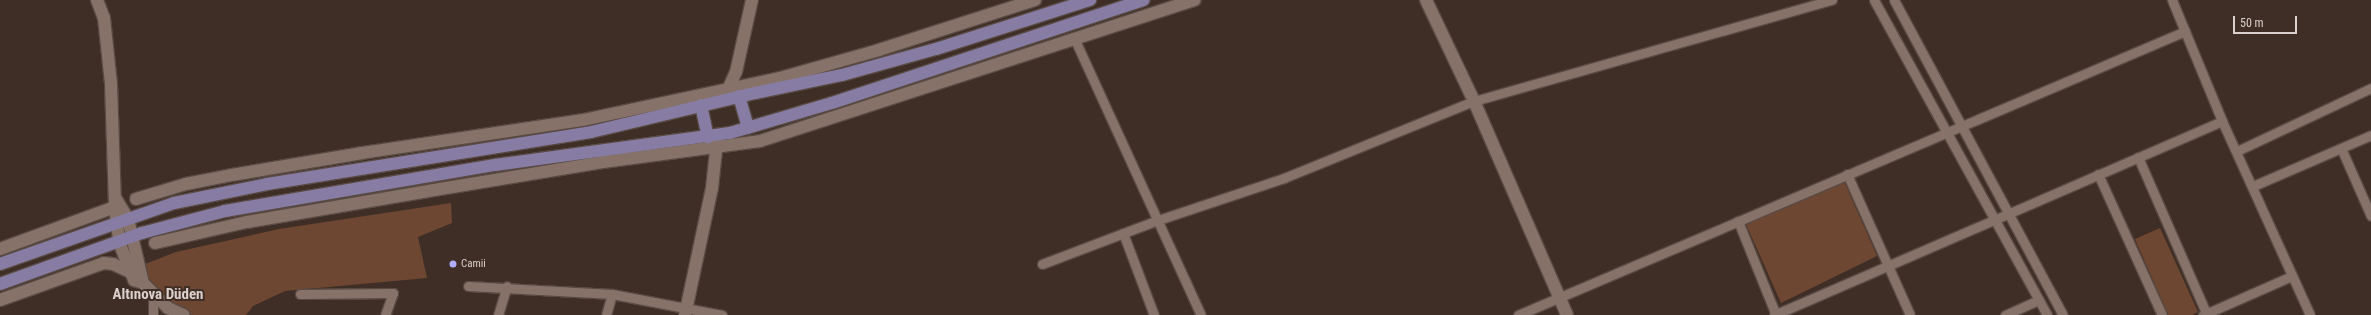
<!DOCTYPE html>
<meta charset="utf-8">
<style>
body{margin:0}
#map{position:relative;width:2371px;height:315px;overflow:hidden;background:#3f2e26;font-family:"Roboto Condensed",sans-serif}
div>[style]{position:absolute}
[style*='--x']{left:calc(var(--x)*1px);top:calc(var(--y)*1px);width:calc(var(--w)*1px);rotate:calc(var(--a)*1deg)}
.green>*{inset:0;background:#6e4733}
.roads{filter:drop-shadow(1px 0 #594a44) drop-shadow(-1px 0 #594a44) drop-shadow(0 1px #594a44) drop-shadow(0 -1px #594a44)}
.street>*{height:9px;margin:-4.5px;padding:0 4.5px;transform-origin:4.5px;border-radius:4.5px;background:#867269}
.secondary>*{height:12px;margin:-6px;padding:0 6px;transform-origin:6px;border-radius:6px;background:#867269}
.primary>*{height:12px;margin:-6px;padding:0 6px;transform-origin:6px;border-radius:6px;background:#877da4}
.dots>*{width:11px;height:11px;translate:-50% -50%;box-sizing:border-box;border:2px solid #3f2e26;border-radius:50%}
span{translate:-50% -50%;white-space:nowrap;text-align:center;line-height:1.15;-webkit-text-stroke:4px #3f2e26;paint-order:stroke}
.poi-label{font-size:11px;color:#dbd0cb}
.left{translate:0 -50%;text-align:left}
.district-label{font-size:15px;color:#dbd0cb;font-weight:700}
.scale{position:absolute;left:2233px;top:16px;width:64px;height:18px;box-sizing:border-box;border:2px solid #dbd0cb;border-top:0;padding-left:5px;font-size:12px;line-height:14px;white-space:nowrap;color:#dbd0cb;-webkit-text-stroke:3px #3f2e26;paint-order:stroke}
</style>
<div id="map">
<div class="green">
<div style="clip-path:polygon(1844px 181px,1877px 256px,1781px 303px,1745px 222px)"></div>
<div style="clip-path:polygon(451px 203px,452px 223px,418px 237px,427px 278px,285px 291px,253px 306px,246px 315px,193px 315px,171px 308px,146px 274px,145px 264px,176px 252px,279px 229px)"></div>
<div style="clip-path:polygon(2160px 228px,2198px 312px,2192px 315px,2168px 315px,2135px 239px)"></div>
</div>
<div class="roads">
<div class="street">
<div style="--x:1874;--y:0;--w:359;--a:61.2"></div>
<div style="--x:1894;--y:0;--w:357;--a:61.8"></div>
<div style="--x:2172;--y:0;--w:131;--a:67.5"></div>
<div style="--x:2222;--y:121;--w:213;--a:65.6"></div>
<div style="--x:1075;--y:40;--w:302;--a:65.4"></div>
<div style="--x:2341;--y:148;--w:74;--a:66.2"></div>
<div style="--x:2237;--y:151;--w:148;--a:-25.2"></div>
<div style="--x:2138;--y:157;--w:170;--a:66.4"></div>
<div style="--x:1847;--y:174;--w:154;--a:65.9"></div>
<div style="--x:2098;--y:174;--w:155;--a:65.6"></div>
<div style="--x:2253;--y:186;--w:129;--a:-23.4"></div>
<div style="--x:1738;--y:221;--w:101;--a:68"></div>
<div style="--x:1123;--y:233;--w:88;--a:69.3"></div>
<div style="--x:1042;--y:264;--w:124;--a:-20.8"></div>
<div style="--x:1158;--y:220;--w:133;--a:-18.4"></div>
<div style="--x:1284;--y:178;--w:205;--a:-22.1"></div>
<div style="--x:1474;--y:101;--w:372;--a:-15.8"></div>
<div style="--x:468;--y:286;--w:144;--a:3.2"></div>
<div style="--x:612;--y:294;--w:112;--a:10.8"></div>
<div style="--x:153;--y:294;--w:21;--a:90"></div>
<div style="--x:300;--y:294;--w:93;--a:-0.6"></div>
<div style="--x:393;--y:293;--w:23;--a:110"></div>
<div style="--x:498;--y:315;--w:30;--a:-73"></div>
<div style="--x:606;--y:315;--w:22;--a:-74"></div>
<div style="--x:1518;--y:315;--w:725;--a:-23.06"></div>
<div style="--x:1774;--y:315;--w:488;--a:-23.4"></div>
<div style="--x:2005;--y:315;--w:37;--a:-24"></div>
<div style="--x:2203;--y:315;--w:97;--a:-23.7"></div>
</div>
<div class="secondary">
<div style="--x:97;--y:0;--w:19;--a:69"></div>
<div style="--x:104;--y:18;--w:66;--a:83.9"></div>
<div style="--x:111;--y:84;--w:123;--a:88.1"></div>
<div style="--x:115;--y:207;--w:35;--a:83"></div>
<div style="--x:119;--y:242;--w:41;--a:68.5"></div>
<div style="--x:134;--y:280;--w:9;--a:18"></div>
<div style="--x:143;--y:283;--w:35;--a:45"></div>
<div style="--x:168;--y:308;--w:17;--a:24"></div>
<div style="--x:1426;--y:0;--w:112;--a:64.6"></div>
<div style="--x:1474;--y:101;--w:233;--a:66.5"></div>
<div style="--x:726;--y:94;--w:24;--a:-66"></div>
<div style="--x:736;--y:72;--w:74;--a:-77.5"></div>
<div style="--x:116;--y:199;--w:23;--a:59"></div>
<div style="--x:128;--y:219;--w:66;--a:76.8"></div>
<div style="--x:136;--y:199;--w:52;--a:-16.7"></div>
<div style="--x:186;--y:184;--w:47;--a:-11.1"></div>
<div style="--x:232;--y:175;--w:132;--a:-9.6"></div>
<div style="--x:362;--y:153;--w:223;--a:-8.5"></div>
<div style="--x:583;--y:120;--w:201;--a:-12"></div>
<div style="--x:780;--y:78;--w:103;--a:-15.8"></div>
<div style="--x:879;--y:50;--w:164;--a:-17.8"></div>
<div style="--x:155;--y:243;--w:94;--a:-12.9"></div>
<div style="--x:247;--y:222;--w:190;--a:-9.7"></div>
<div style="--x:434;--y:190;--w:171;--a:-9.4"></div>
<div style="--x:603;--y:162;--w:158;--a:-7.6"></div>
<div style="--x:760;--y:141;--w:457;--a:-18"></div>
<div style="--x:0;--y:249;--w:122;--a:-20.1"></div>
<div style="--x:0;--y:300;--w:110;--a:-19.6"></div>
<div style="--x:104;--y:263;--w:9;--a:6"></div>
<div style="--x:113;--y:264;--w:19;--a:25"></div>
<div style="--x:685;--y:315;--w:130;--a:-78"></div>
<div style="--x:712;--y:188;--w:47;--a:-83.9"></div>
</div>
<div class="primary">
<div style="--x:739;--y:96;--w:33;--a:74"></div>
<div style="--x:701;--y:105;--w:33;--a:78"></div>
<div style="--x:0;--y:264;--w:184;--a:-19.3"></div>
<div style="--x:174;--y:203;--w:95;--a:-11.5"></div>
<div style="--x:267;--y:184;--w:328;--a:-9.1"></div>
<div style="--x:591;--y:132;--w:169;--a:-13.4"></div>
<div style="--x:755;--y:93;--w:89;--a:-11.7"></div>
<div style="--x:842;--y:75;--w:98;--a:-15.5"></div>
<div style="--x:936;--y:49;--w:162;--a:-17.7"></div>
<div style="--x:0;--y:284;--w:151;--a:-19.8"></div>
<div style="--x:142;--y:233;--w:86;--a:-14.8"></div>
<div style="--x:225;--y:211;--w:274;--a:-9.7"></div>
<div style="--x:495;--y:165;--w:237;--a:-7.8"></div>
<div style="--x:730;--y:133;--w:106;--a:-16.4"></div>
<div style="--x:832;--y:103;--w:328;--a:-18.3"></div>
</div>
</div>
<div class="dots">
<div style="left:453px;top:264px;background:#b0aefa"></div>
</div>
<div class="poi-label">
<span class="left" style="left:461px;top:264px">Camii</span>
</div>
<div class="district-label">
<span style="left:158px;top:295px">Altınova Düden</span>
</div>
<div class="scale">50 m</div>
</div>
